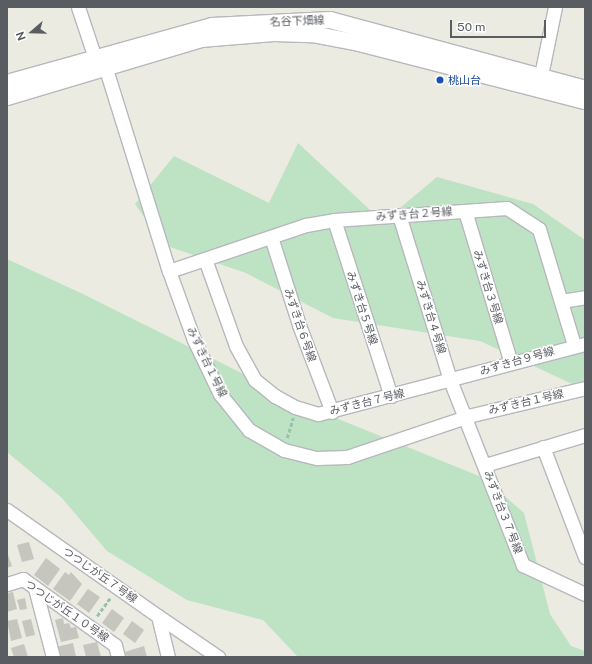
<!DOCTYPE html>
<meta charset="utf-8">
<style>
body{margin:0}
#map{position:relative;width:592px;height:664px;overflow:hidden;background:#ebebe1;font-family:"Public Sans","Noto Sans JP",sans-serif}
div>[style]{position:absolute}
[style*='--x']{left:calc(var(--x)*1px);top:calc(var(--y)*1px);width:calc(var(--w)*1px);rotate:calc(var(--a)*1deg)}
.green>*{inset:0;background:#bee2c4}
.building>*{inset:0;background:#c6c5be}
.path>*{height:2.5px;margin-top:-1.25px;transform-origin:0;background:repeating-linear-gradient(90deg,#98c2aa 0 4px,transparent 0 6px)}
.roads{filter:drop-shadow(1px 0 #b6b8bd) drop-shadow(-1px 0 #b6b8bd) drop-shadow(0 1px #b6b8bd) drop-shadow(0 -1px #b6b8bd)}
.minor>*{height:13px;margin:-6.5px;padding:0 6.5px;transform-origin:6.5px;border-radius:6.5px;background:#fff}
.tertiary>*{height:16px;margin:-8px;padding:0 8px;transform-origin:8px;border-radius:8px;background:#fff}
.dots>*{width:11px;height:11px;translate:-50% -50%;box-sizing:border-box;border:2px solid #fff;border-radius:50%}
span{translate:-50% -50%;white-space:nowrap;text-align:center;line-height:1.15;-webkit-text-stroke:3px #fff;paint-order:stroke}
.street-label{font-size:11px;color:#595c61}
.transit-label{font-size:11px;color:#164399}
.left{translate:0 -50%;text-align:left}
.frame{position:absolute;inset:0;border:8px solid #595c61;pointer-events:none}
.north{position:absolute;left:12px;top:12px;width:40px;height:40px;-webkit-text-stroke:3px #fff;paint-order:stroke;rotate:250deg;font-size:11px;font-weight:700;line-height:16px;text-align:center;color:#595c61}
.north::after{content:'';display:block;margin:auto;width:14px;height:18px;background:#595c61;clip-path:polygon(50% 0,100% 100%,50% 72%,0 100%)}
.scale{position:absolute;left:450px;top:20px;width:96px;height:18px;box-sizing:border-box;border:2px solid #595c61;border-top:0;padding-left:5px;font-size:12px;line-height:14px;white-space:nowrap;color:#595c61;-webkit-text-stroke:3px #fff;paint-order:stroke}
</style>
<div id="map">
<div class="green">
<div style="clip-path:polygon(298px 143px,383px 222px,437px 177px,533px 204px,585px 240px,585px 390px,480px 341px,333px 318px,246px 273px,164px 245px,135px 204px,174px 156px,269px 203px)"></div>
<div style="clip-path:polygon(7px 259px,83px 294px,316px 410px,484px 478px,524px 513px,550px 614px,571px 646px,585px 651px,585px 657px,298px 657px,263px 620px,187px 600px,107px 551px,61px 497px,7px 452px)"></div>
</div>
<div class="building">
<div style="clip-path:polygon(29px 542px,34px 559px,22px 562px,17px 545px)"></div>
<div style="clip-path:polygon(7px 552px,12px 566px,7px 568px)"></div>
<div style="clip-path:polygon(46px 558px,60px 569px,48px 586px,34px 575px)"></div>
<div style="clip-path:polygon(65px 572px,69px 575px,71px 572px,82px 584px,70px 601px,53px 589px)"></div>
<div style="clip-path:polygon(88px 589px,100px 597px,89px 613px,77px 604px)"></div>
<div style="clip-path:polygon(13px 592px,17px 609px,7px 612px,7px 593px)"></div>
<div style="clip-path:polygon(25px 598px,27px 609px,20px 610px,17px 600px)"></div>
<div style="clip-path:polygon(112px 609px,124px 618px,114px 632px,102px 623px)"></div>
<div style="clip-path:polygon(63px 618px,64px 624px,69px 623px,71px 628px,76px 627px,79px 638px,61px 642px,55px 620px)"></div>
<div style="clip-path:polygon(17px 619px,22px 638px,11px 641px,7px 621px)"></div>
<div style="clip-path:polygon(31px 619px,35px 635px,26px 637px,22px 621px)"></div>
<div style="clip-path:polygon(132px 621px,144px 630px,135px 643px,123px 634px)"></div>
<div style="clip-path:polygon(97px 642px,101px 657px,86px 657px,83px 645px)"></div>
<div style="clip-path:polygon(73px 643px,76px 657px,58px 657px,56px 647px)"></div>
<div style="clip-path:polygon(24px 644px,28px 657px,14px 657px,11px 648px)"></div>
<div style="clip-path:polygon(144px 646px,147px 657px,127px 657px,125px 652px)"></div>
</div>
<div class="path">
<div style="--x:287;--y:438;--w:21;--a:-73"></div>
<div style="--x:97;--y:616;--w:22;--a:-54"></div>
</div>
<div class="roads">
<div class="minor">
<div style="--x:78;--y:7;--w:63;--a:71.6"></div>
<div style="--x:105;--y:66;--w:215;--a:72.7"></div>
<div style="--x:169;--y:271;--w:73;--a:70.1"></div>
<div style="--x:194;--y:340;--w:60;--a:64.3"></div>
<div style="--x:220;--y:394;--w:46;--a:51.1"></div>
<div style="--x:249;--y:430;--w:40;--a:29.7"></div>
<div style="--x:284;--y:450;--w:34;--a:14"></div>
<div style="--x:317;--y:458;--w:30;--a:-2"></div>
<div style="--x:347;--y:457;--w:132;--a:-18.6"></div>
<div style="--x:472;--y:415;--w:116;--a:-13.4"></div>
<div style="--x:539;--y:85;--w:80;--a:-78.4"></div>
<div style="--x:465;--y:211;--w:159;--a:73.2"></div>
<div style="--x:399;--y:215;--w:173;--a:72.8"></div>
<div style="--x:450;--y:380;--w:199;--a:68.5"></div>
<div style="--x:523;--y:565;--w:68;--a:25.1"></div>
<div style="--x:334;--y:220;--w:185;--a:72.1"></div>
<div style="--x:271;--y:237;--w:92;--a:72.3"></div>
<div style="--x:299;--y:325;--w:93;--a:69.2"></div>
<div style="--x:205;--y:259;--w:92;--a:70.4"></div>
<div style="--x:236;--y:346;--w:39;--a:61"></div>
<div style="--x:255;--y:380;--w:26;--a:39"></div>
<div style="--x:275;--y:396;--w:23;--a:29"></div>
<div style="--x:295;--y:407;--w:24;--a:17"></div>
<div style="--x:318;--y:414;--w:276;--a:-14.7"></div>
<div style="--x:169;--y:271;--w:145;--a:-18.6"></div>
<div style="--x:306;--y:225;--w:28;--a:-10"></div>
<div style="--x:334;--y:220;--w:173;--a:-4"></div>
<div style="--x:507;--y:208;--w:38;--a:33"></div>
<div style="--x:539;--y:229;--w:121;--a:73.2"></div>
<div style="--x:561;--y:301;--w:24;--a:-9"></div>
<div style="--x:543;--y:447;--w:118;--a:69.1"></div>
<div style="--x:485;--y:465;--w:104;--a:-16.7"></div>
<div style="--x:7;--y:510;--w:184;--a:35.1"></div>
<div style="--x:158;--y:616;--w:42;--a:76.3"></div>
<div style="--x:7;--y:584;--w:17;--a:-17"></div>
<div style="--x:23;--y:579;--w:113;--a:35.7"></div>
<div style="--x:115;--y:645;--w:12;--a:76"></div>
<div style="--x:35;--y:588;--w:71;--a:75.4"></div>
<div style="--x:158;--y:616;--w:73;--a:34.3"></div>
</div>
<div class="tertiary">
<div style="--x:7;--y:83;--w:213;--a:-15.5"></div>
<div style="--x:212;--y:26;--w:118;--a:-2.9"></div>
<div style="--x:330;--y:20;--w:264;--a:15.1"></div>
<div style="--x:7;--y:97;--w:202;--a:-16.6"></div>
<div style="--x:201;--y:39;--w:73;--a:-4.7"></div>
<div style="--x:274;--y:33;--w:38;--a:2"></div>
<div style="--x:312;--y:34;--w:48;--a:10.8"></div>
<div style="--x:359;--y:43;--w:233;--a:14.4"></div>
</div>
</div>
<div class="dots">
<div style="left:440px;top:80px;background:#1a4fb4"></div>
</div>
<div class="street-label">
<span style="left:297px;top:21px;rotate:-2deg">名谷下畑線</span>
<span style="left:414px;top:214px;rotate:-4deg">みずき台２号線</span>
<span style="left:488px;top:287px;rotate:73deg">みずき台３号線</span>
<span style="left:362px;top:308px;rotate:72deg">みずき台５号線</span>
<span style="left:431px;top:317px;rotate:73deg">みずき台４号線</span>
<span style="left:300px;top:325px;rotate:71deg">みずき台６号線</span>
<span style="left:517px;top:361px;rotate:-16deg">みずき台９号線</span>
<span style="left:207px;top:362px;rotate:64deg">みずき台１号線</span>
<span style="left:367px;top:402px;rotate:-14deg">みずき台７号線</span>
<span style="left:526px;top:402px;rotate:-13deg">みずき台１号線</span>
<span style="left:503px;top:512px;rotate:69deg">みずき台３７号線</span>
<span style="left:100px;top:575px;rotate:35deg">つつじが丘７号線</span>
<span style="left:67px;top:611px;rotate:35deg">つつじが丘１０号線</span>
</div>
<div class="transit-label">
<span class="left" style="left:448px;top:80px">桃山台</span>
</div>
<div class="frame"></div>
<div class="north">N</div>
<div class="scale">50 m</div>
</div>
